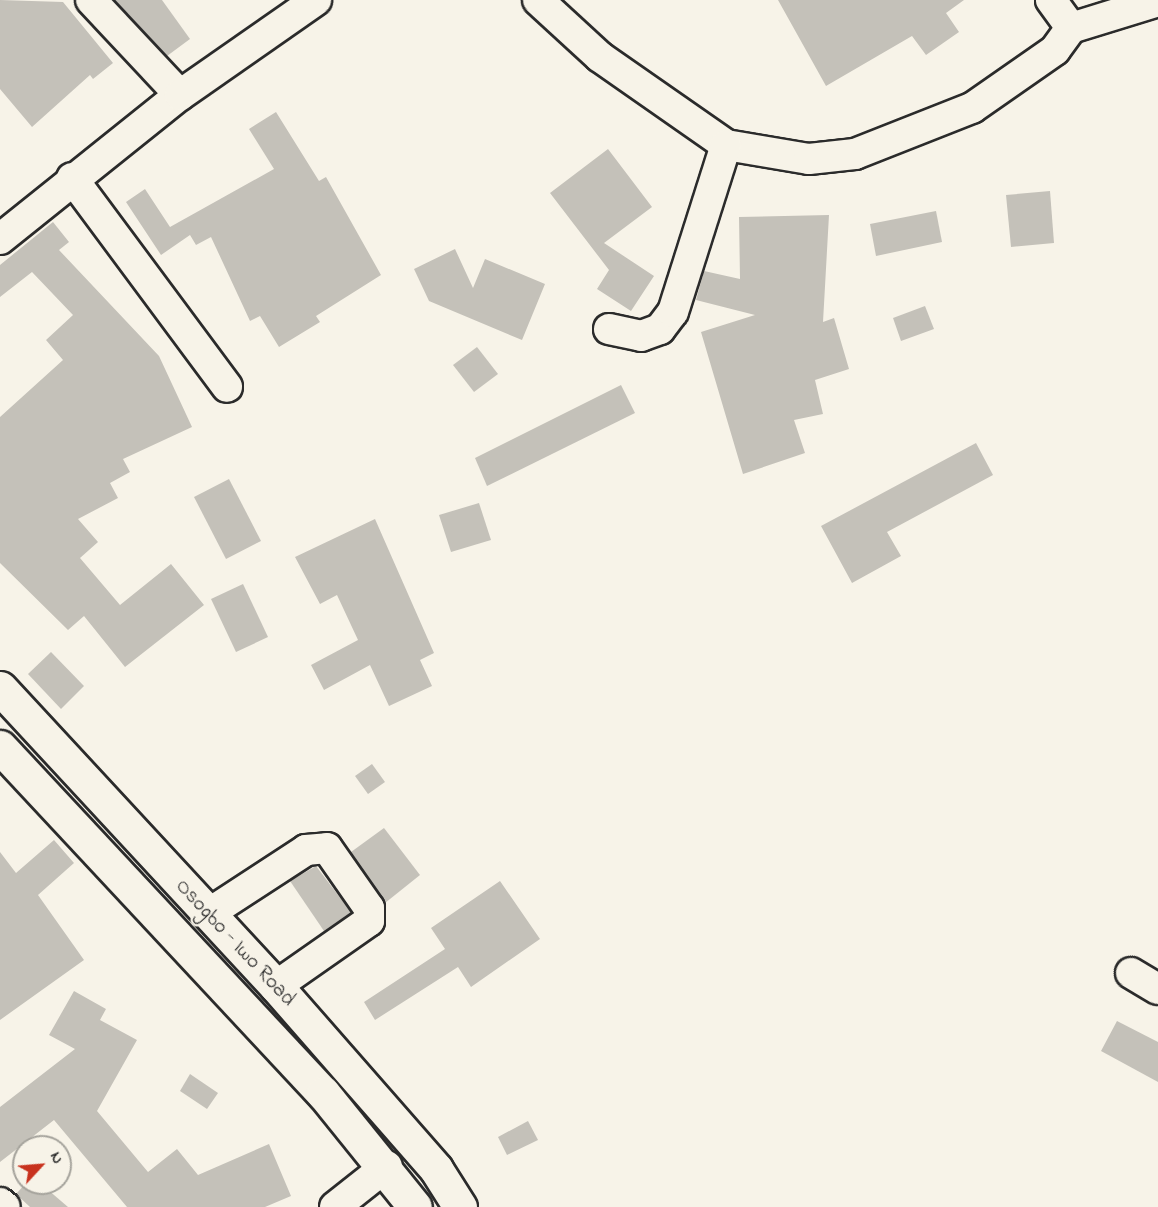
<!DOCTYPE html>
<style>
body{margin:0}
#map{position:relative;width:1158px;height:1207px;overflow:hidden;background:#f7f3e8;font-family:"Indie Flower",sans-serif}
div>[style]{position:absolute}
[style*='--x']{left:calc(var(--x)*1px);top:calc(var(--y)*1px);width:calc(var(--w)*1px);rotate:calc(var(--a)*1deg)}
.building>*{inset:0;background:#c4c1b9}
.roads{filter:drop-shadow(2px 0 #2b2b2b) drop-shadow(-2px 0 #2b2b2b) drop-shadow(0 2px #2b2b2b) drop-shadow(0 -2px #2b2b2b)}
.minor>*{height:30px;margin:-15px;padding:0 15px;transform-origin:15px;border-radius:15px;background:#f7f3e8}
.major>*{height:33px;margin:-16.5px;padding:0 16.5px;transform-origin:16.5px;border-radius:16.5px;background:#f7f3e8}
span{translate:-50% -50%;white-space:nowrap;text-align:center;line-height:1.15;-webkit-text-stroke:5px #f7f3e8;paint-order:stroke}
.street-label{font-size:21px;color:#2b2b2b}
.north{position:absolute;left:12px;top:1135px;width:60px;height:60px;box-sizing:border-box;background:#f7f3e8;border:2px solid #a5a39c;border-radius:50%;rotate:64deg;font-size:16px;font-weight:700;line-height:24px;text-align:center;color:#2b2b2b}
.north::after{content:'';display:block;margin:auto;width:21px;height:27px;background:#c8321e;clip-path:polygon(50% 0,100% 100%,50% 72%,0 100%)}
</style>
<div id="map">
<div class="building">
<div style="clip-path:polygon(0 0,63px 2px,113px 63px,93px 79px,90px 75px,32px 127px,0 89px)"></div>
<div style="clip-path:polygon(115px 0,162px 0,190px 39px,167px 56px)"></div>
<div style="clip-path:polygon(778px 0,964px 0,946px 13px,959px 32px,926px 55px,912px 36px,826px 86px)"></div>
<div style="clip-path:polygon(276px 112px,319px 181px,326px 177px,381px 275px,316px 316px,320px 322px,279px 347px,260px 316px,250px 321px,211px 237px,196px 245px,190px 235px,161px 255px,126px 202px,145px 189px,170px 227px,274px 169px,249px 129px)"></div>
<div style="clip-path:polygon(608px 149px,652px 207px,604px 243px,654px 276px,631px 311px,597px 289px,609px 270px,550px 193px)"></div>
<div style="clip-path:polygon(1050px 191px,1054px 243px,1011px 247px,1006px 195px)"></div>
<div style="clip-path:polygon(936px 211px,942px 242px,876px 256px,870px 224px)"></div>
<div style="clip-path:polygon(829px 215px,823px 322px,834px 318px,849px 369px,815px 380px,823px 414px,794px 420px,805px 453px,743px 474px,701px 332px,755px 315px,696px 300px,704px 271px,740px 279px,739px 217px)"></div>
<div style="clip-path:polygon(53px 222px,69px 242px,59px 250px,159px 356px,192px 427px,123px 459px,130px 472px,110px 483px,118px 498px,78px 519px,98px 542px,80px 558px,120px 605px,171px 564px,204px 605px,125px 667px,84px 616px,68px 630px,0 563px,0 417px,63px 360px,46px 340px,73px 315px,32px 272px,0 297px,0 265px)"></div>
<div style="clip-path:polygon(455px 249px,473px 288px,485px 259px,545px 284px,522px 340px,429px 301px,414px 269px)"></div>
<div style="clip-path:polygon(925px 306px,934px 329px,901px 341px,893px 318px)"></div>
<div style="clip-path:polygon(477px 347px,498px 374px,474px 392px,453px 365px)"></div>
<div style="clip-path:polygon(621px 385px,635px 413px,487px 486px,475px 458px)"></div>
<div style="clip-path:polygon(976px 443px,993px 475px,887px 532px,901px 556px,852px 583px,821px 526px)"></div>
<div style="clip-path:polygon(229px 479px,261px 541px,226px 559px,194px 497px)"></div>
<div style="clip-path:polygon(479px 503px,491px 540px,451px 552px,439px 515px)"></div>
<div style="clip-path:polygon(375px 519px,434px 653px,420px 660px,432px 686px,389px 706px,370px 665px,324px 690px,311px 665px,358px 640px,337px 595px,320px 604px,295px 557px)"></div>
<div style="clip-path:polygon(243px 584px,268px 637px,236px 652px,211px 599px)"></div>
<div style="clip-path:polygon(51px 652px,84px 686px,61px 709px,28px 674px)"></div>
<div style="clip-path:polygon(372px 764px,385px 782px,368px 794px,355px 776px)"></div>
<div style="clip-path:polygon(384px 828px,420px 875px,385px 903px,351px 852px)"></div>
<div style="clip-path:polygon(54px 840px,74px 863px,38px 895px,84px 960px,0 1020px,0 852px,16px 873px)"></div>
<div style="clip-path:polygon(316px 866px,351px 912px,324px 931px,290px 881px)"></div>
<div style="clip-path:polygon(500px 881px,540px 939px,471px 987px,458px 967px,375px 1020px,364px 1002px,445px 949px,431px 928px)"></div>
<div style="clip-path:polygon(74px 991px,106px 1009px,100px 1020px,137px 1040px,97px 1111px,148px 1172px,177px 1149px,198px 1175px,269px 1144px,291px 1196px,265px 1207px,127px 1207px,54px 1120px,0 1162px,0 1107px,75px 1049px,49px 1035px)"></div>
<div style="clip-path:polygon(1117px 1021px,1158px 1042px,1158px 1082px,1101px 1051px)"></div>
<div style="clip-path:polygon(190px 1074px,218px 1093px,207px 1109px,180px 1091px)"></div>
<div style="clip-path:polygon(528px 1121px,538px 1140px,507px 1155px,498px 1137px)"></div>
<div style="clip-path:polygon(26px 1183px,40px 1183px,68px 1207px,30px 1207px,16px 1194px)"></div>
</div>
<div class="roads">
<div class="minor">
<div style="--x:91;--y:0;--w:130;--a:46.9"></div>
<div style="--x:538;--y:0;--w:84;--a:42.6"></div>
<div style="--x:600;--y:57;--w:154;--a:34.9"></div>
<div style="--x:726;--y:145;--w:84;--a:9.6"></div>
<div style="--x:809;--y:159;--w:46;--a:-6.2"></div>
<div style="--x:855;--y:154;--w:126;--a:-21.5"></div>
<div style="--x:972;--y:108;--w:101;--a:-34.9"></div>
<div style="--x:1055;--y:50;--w:27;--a:-54"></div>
<div style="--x:1071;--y:28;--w:91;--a:-17.2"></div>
<div style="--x:1051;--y:0;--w:34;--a:54"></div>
<div style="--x:72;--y:178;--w:260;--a:53.4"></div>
<div style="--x:0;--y:239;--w:231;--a:-38.7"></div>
<div style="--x:180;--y:95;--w:166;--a:-34.9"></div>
<div style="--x:609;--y:329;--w:33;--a:12"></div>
<div style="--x:641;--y:336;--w:20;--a:-20"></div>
<div style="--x:660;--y:329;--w:21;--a:-53"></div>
<div style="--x:673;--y:312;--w:175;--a:-72.4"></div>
<div style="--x:208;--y:914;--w:117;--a:-33.1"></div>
<div style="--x:306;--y:850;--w:21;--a:-5"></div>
<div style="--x:327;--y:848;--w:73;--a:55"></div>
<div style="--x:369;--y:908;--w:13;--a:90"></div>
<div style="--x:369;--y:921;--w:113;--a:145"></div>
<div style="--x:1131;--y:973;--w:31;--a:31"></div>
<div style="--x:0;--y:1203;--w:6;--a:39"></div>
<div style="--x:335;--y:1207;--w:66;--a:-38.3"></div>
</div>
<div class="major">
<div style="--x:0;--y:688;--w:406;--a:47.2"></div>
<div style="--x:276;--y:986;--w:243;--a:48.8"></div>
<div style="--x:436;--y:1169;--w:45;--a:57.7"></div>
<div style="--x:0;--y:747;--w:473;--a:47"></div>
<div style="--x:323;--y:1093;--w:146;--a:51.1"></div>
</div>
</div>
<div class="street-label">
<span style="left:235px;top:943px;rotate:47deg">Osogbo - Iwo Road</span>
</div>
<div class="north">N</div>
</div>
